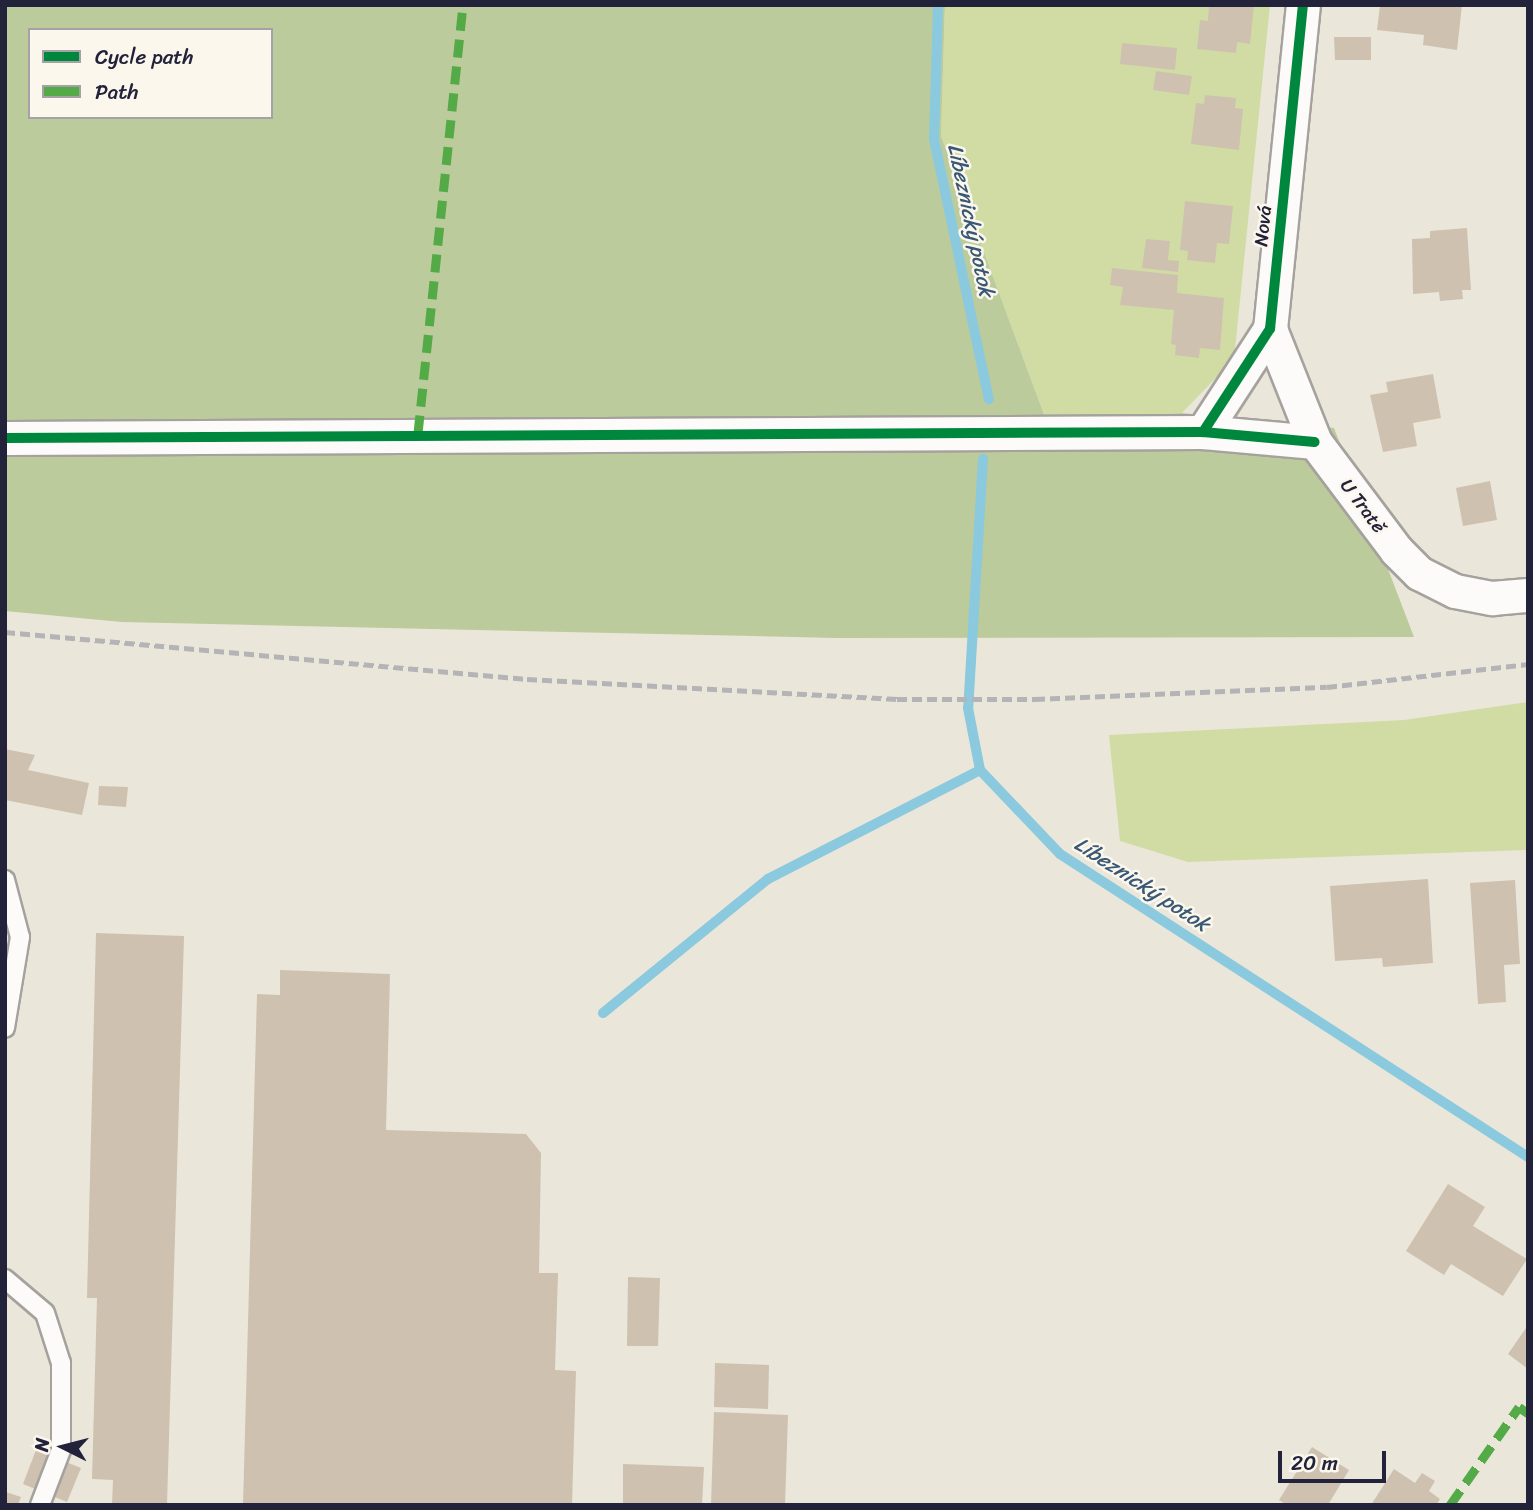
<!DOCTYPE html>
<meta charset="utf-8">
<style>
body{margin:0}
#map{position:relative;width:1533px;height:1510px;overflow:hidden;background:#ebe6da;font-family:Sriracha,sans-serif}
div>[style]{position:absolute}
[style*='--x']{left:calc(var(--x)*1px);top:calc(var(--y)*1px);width:calc(var(--w)*1px);rotate:calc(var(--a)*1deg)}
.green>*{inset:0;background:#d1dca4}
.forest>*{inset:0;background:#bccb9b}
.stream>*{height:10px;margin:-5px;padding:0 5px;transform-origin:5px;border-radius:5px;background:#8bc9de}
.building>*{inset:0;background:#cec1b0}
.roads{filter:drop-shadow(2px 0 #a5a29e) drop-shadow(-2px 0 #a5a29e) drop-shadow(0 2px #a5a29e) drop-shadow(0 -2px #a5a29e)}
.lane>*{height:18px;margin:-9px;padding:0 9px;transform-origin:9px;border-radius:9px;background:#fcfbf9}
.street>*{height:33px;margin:-16.5px;padding:0 16.5px;transform-origin:16.5px;border-radius:16.5px;background:#fcfbf9}
.rail>*{height:5px;margin-top:-2.5px;transform-origin:0;background:repeating-linear-gradient(90deg,#b4b3b5 0 10px,transparent 0 15px)}
.quiet>*{height:9px;margin-top:-4.5px;transform-origin:0;background:repeating-linear-gradient(90deg,#53aa46 0 18px,transparent 0 27px)}
.cycleway>*{height:10px;margin:-5px;padding:0 5px;transform-origin:5px;border-radius:5px;background:#00873e}
span{translate:-50% -50%;white-space:nowrap;text-align:center;line-height:1.15;-webkit-text-stroke:5px #fbf7ec;paint-order:stroke}
.street-label{font-size:19px;color:#22223b}
.water-label{font-size:21px;color:#385875;font-style:italic}
.frame{position:absolute;inset:0;border:7px solid #22223b;pointer-events:none}
.legend{position:absolute;left:28px;top:28px;width:245px;height:91px;box-sizing:border-box;background:#fbf7ec;border:2px solid #a4a2a5;margin:0;padding:9px 12px;list-style:none;font-size:21px;color:#22223b}
.legend li{display:flex;align-items:center;gap:14px;height:35px}
.legend b{width:35px;border:2px solid #a4a2a5}
.north{position:absolute;left:28px;top:1412px;width:70px;height:70px;-webkit-text-stroke:5px #fbf7ec;paint-order:stroke;rotate:276deg;font-size:19px;font-weight:700;line-height:28px;text-align:center;color:#22223b}
.north::after{content:'';display:block;margin:auto;width:24px;height:32px;background:#22223b;clip-path:polygon(50% 0,100% 100%,50% 72%,0 100%)}
.scale{position:absolute;left:1278px;top:1451px;width:108px;height:32px;box-sizing:border-box;border:4px solid #22223b;border-top:0;padding-left:9px;font-size:21px;line-height:24px;white-space:nowrap;color:#22223b;-webkit-text-stroke:5px #fbf7ec;paint-order:stroke}
</style>
<div id="map">
<div class="green">
<div style="clip-path:polygon(945px 5px,1270px 5px,1234px 359px,1182px 413px,1046px 420px,941px 136px)"></div>
<div style="clip-path:polygon(1528px 702px,1528px 850px,1188px 862px,1120px 841px,1109px 735px,1404px 720px)"></div>
</div>
<div class="forest">
<div style="clip-path:polygon(evenodd,5px 5px,945px 5px,941px 136px,1046px 420px,1182px 413px,1334px 428px,1414px 637px,837px 638px,122px 622px,5px 611px,5px 5px,30px 30px,271px 30px,271px 117px,30px 117px,30px 30px)"></div>
</div>
<div class="stream">
<div style="--x:938;--y:5;--w:134;--a:91.7"></div>
<div style="--x:934;--y:139;--w:266;--a:78.1"></div>
<div style="--x:983;--y:459;--w:249;--a:93.4"></div>
<div style="--x:968;--y:708;--w:63;--a:79"></div>
<div style="--x:980;--y:770;--w:116;--a:46.4"></div>
<div style="--x:1060;--y:854;--w:558;--a:32.92"></div>
<div style="--x:603;--y:1013;--w:213;--a:-39.1"></div>
<div style="--x:768;--y:879;--w:238;--a:-27.2"></div>
</div>
<div class="building">
<div style="clip-path:polygon(1209px 5px,1254px 5px,1250px 44px,1237px 42px,1236px 53px,1197px 49px,1200px 20px,1208px 21px)"></div>
<div style="clip-path:polygon(1380px 5px,1462px 5px,1457px 50px,1423px 45px,1424px 35px,1377px 30px)"></div>
<div style="clip-path:polygon(1334px 37px,1371px 37px,1371px 60px,1335px 60px)"></div>
<div style="clip-path:polygon(1122px 43px,1177px 48px,1175px 70px,1120px 64px)"></div>
<div style="clip-path:polygon(1156px 71px,1192px 76px,1189px 95px,1153px 90px)"></div>
<div style="clip-path:polygon(1205px 95px,1236px 98px,1235px 108px,1243px 109px,1239px 150px,1191px 144px,1196px 103px,1204px 104px)"></div>
<div style="clip-path:polygon(1185px 201px,1233px 206px,1229px 244px,1217px 243px,1215px 263px,1187px 260px,1188px 251px,1180px 250px)"></div>
<div style="clip-path:polygon(1467px 228px,1471px 290px,1462px 290px,1463px 299px,1440px 301px,1439px 292px,1413px 294px,1412px 239px,1430px 238px,1430px 231px)"></div>
<div style="clip-path:polygon(1146px 239px,1170px 241px,1168px 260px,1179px 261px,1178px 272px,1142px 268px)"></div>
<div style="clip-path:polygon(1112px 268px,1178px 275px,1177px 293px,1224px 298px,1220px 350px,1200px 348px,1199px 358px,1175px 355px,1176px 345px,1171px 344px,1174px 310px,1120px 305px,1123px 287px,1110px 285px)"></div>
<div style="clip-path:polygon(1433px 374px,1441px 418px,1413px 423px,1417px 446px,1383px 452px,1370px 395px,1388px 392px,1386px 382px)"></div>
<div style="clip-path:polygon(1490px 481px,1497px 520px,1463px 526px,1456px 488px)"></div>
<div style="clip-path:polygon(5px 749px,35px 755px,28px 770px,89px 783px,82px 815px,5px 800px)"></div>
<div style="clip-path:polygon(99px 786px,128px 787px,126px 807px,98px 805px)"></div>
<div style="clip-path:polygon(1428px 879px,1433px 963px,1383px 967px,1382px 958px,1335px 961px,1330px 886px)"></div>
<div style="clip-path:polygon(1515px 880px,1520px 964px,1504px 965px,1506px 1002px,1478px 1004px,1470px 883px)"></div>
<div style="clip-path:polygon(96px 933px,184px 936px,167px 1505px,112px 1505px,113px 1480px,92px 1479px,97px 1298px,87px 1298px)"></div>
<div style="clip-path:polygon(280px 970px,390px 974px,386px 1130px,526px 1134px,541px 1153px,539px 1273px,558px 1273px,555px 1370px,576px 1371px,572px 1505px,243px 1505px,257px 994px,280px 995px)"></div>
<div style="clip-path:polygon(1448px 1184px,1485px 1207px,1473px 1226px,1527px 1259px,1503px 1296px,1451px 1264px,1444px 1275px,1406px 1251px)"></div>
<div style="clip-path:polygon(628px 1277px,660px 1278px,658px 1346px,627px 1346px)"></div>
<div style="clip-path:polygon(1528px 1325px,1528px 1369px,1508px 1354px)"></div>
<div style="clip-path:polygon(715px 1363px,769px 1365px,768px 1409px,714px 1407px)"></div>
<div style="clip-path:polygon(714px 1412px,788px 1415px,785px 1505px,711px 1505px)"></div>
<div style="clip-path:polygon(1312px 1447px,1349px 1470px,1328px 1505px,1287px 1505px,1279px 1500px)"></div>
<div style="clip-path:polygon(36px 1450px,81px 1468px,67px 1502px,23px 1484px)"></div>
<div style="clip-path:polygon(623px 1464px,704px 1467px,702px 1505px,623px 1505px)"></div>
<div style="clip-path:polygon(1394px 1469px,1415px 1483px,1422px 1473px,1435px 1481px,1429px 1491px,1440px 1499px,1436px 1505px,1371px 1505px)"></div>
<div style="clip-path:polygon(6px 1492px,21px 1497px,18px 1505px,5px 1505px)"></div>
</div>
<div class="roads">
<div class="lane">
<div style="--x:5;--y:880;--w:59;--a:75.3"></div>
<div style="--x:20;--y:937;--w:92;--a:99.4"></div>
<div style="--x:5;--y:1279;--w:52;--a:40.4"></div>
<div style="--x:45;--y:1313;--w:52;--a:72.3"></div>
<div style="--x:61;--y:1363;--w:87;--a:90"></div>
<div style="--x:61;--y:1450;--w:59;--a:110.9"></div>
</div>
<div class="street">
<div style="--x:1270;--y:329;--w:122;--a:68.3"></div>
<div style="--x:1315;--y:442;--w:135;--a:53.1"></div>
<div style="--x:1396;--y:550;--w:33;--a:45"></div>
<div style="--x:1419;--y:573;--w:40;--a:26.6"></div>
<div style="--x:1455;--y:591;--w:38;--a:11"></div>
<div style="--x:1492;--y:598;--w:36;--a:-5"></div>
<div style="--x:1203;--y:432;--w:123;--a:-57"></div>
<div style="--x:1270;--y:329;--w:326;--a:-84.2"></div>
<div style="--x:5;--y:438;--w:1198;--a:-0.29"></div>
<div style="--x:1203;--y:432;--w:112;--a:5.1"></div>
</div>
</div>
<div class="rail">
<div style="--x:5;--y:632;--w:524;--a:5.14"></div>
<div style="--x:527;--y:679;--w:371;--a:3.1"></div>
<div style="--x:897;--y:699;--w:138;--a:0"></div>
<div style="--x:1035;--y:699;--w:292;--a:-2.4"></div>
<div style="--x:1327;--y:687;--w:202;--a:-6.5"></div>
</div>
<div class="quiet">
<div style="--x:418;--y:433;--w:430;--a:-84"></div>
<div style="--x:1450;--y:1505;--w:120;--a:-54.9"></div>
<div style="--x:1519;--y:1407;--w:11;--a:34"></div>
</div>
<div class="cycleway">
<div style="--x:1203;--y:432;--w:123;--a:-57"></div>
<div style="--x:1270;--y:329;--w:326;--a:-84.2"></div>
<div style="--x:5;--y:438;--w:1198;--a:-0.29"></div>
<div style="--x:1203;--y:432;--w:112;--a:5.1"></div>
</div>
<div class="street-label">
<span style="left:1263px;top:226px;rotate:-84deg">Nová</span>
<span style="left:1363px;top:506px;rotate:53deg">U Tratě</span>
</div>
<div class="water-label">
<span style="left:971px;top:220px;rotate:78deg">Líbeznický potok</span>
<span style="left:1142px;top:884px;rotate:33deg">Líbeznický potok</span>
</div>
<div class="frame"></div>
<ul class="legend">
<li><b style="height:9px;background:#00873e"></b>Cycle path</li>
<li><b style="height:9px;background:#53aa46"></b>Path</li>
</ul>
<div class="north">N</div>
<div class="scale">20 m</div>
</div>
